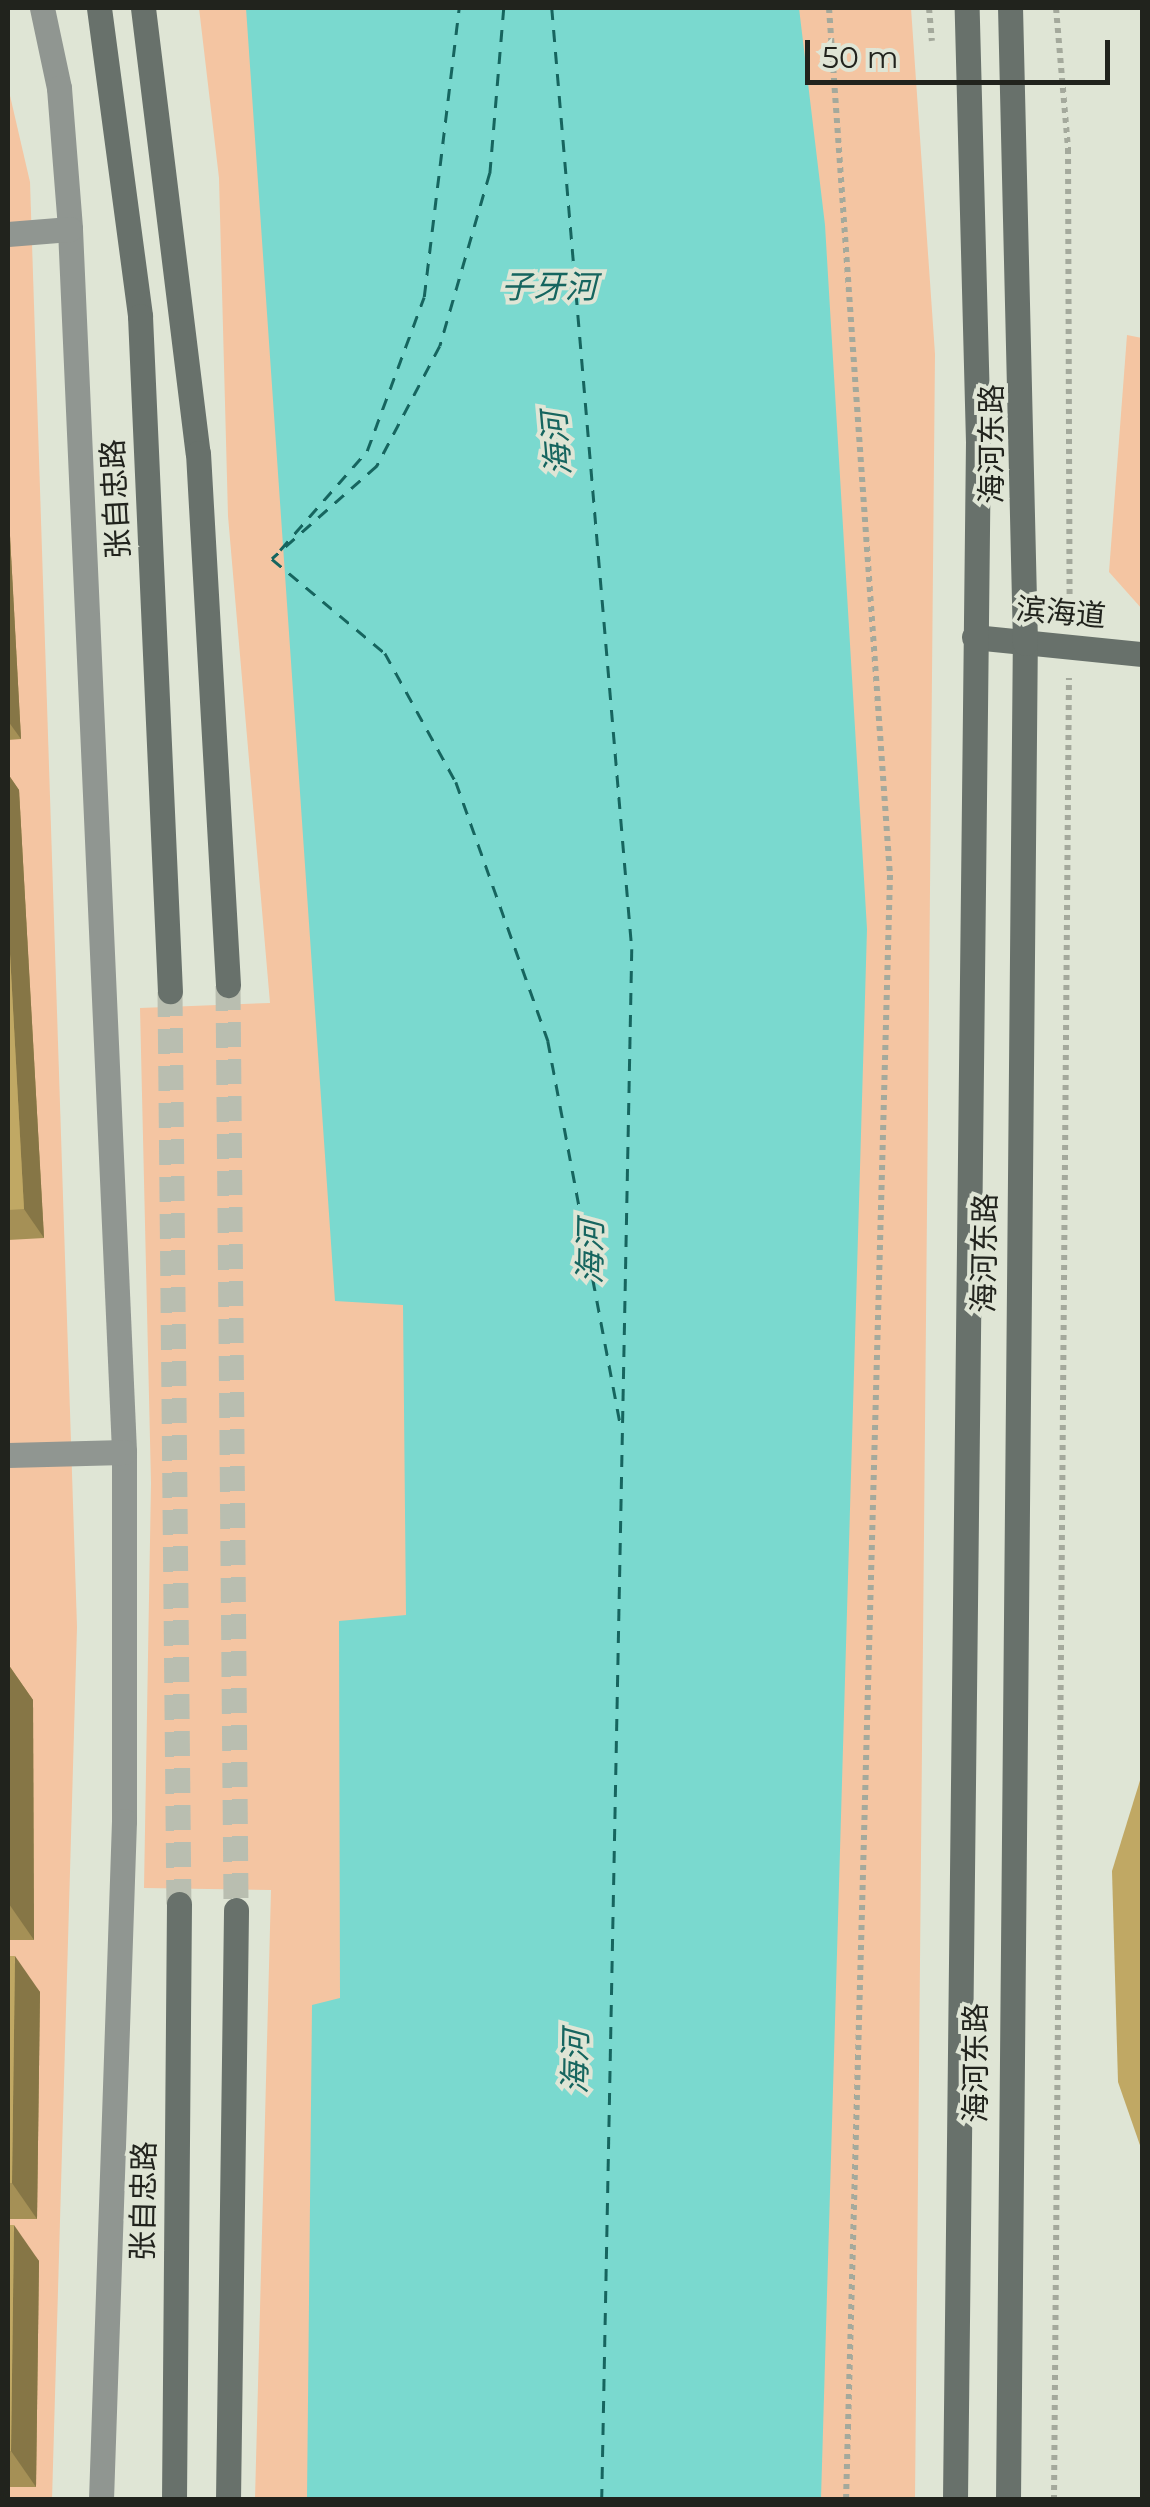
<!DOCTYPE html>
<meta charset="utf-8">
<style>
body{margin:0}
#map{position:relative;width:1150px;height:2507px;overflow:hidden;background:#dfe5d5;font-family:Montserrat,"Noto Sans SC",sans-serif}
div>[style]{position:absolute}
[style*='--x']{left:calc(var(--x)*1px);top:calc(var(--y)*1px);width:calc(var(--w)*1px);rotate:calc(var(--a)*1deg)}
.green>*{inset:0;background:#f4c5a2}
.water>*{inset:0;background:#7ad9cf}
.ferry>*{height:2.5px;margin-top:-1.25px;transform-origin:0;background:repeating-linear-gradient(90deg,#16655f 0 12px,transparent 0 22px)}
.secondary-tunnel>*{height:25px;margin-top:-12.5px;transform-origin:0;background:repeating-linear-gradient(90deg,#b9beb0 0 25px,transparent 0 37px)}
.path>*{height:6px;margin-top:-3px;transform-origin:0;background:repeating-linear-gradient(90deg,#a4a99c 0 5px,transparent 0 10px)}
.street>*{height:25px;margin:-12.5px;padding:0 12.5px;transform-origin:12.5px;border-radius:12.5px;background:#909691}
.secondary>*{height:25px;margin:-12.5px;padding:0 12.5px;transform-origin:12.5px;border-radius:12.5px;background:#68716b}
.wall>*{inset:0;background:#a59056}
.shaded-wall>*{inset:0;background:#867646}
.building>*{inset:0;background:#c0a864}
span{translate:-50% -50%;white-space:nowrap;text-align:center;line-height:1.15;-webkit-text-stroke:8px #dfe5d5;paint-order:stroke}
.street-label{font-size:30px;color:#21231d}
.water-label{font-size:32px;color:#16655f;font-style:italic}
.frame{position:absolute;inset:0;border:10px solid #21231d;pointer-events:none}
.scale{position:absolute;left:805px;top:40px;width:305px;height:45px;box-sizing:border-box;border:5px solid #21231d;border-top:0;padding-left:12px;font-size:30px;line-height:35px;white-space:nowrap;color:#21231d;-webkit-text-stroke:8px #dfe5d5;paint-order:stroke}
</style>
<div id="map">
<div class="green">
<div style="clip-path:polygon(199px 8px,911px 8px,935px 354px,915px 2499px,255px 2499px,271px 1890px,144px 1888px,151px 1483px,140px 1008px,270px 1003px,228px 516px,219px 178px)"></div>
<div style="clip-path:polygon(8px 87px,30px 182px,77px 1627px,52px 2500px,8px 2499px)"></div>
<div style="clip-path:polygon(1127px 335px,1142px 338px,1142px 609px,1109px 572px)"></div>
</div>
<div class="water">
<div style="clip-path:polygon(246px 8px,799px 8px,825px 225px,867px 929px,821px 2499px,307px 2499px,312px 2005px,340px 1998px,339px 1621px,406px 1615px,403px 1305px,335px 1301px)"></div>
</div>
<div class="ferry">
<div style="--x:504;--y:8;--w:166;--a:94.8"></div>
<div style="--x:490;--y:173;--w:180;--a:106.1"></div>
<div style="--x:440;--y:346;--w:136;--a:117.7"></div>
<div style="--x:377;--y:466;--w:140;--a:138.5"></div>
<div style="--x:272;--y:559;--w:147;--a:39.8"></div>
<div style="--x:385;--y:653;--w:147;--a:61.2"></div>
<div style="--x:456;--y:782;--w:275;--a:70.4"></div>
<div style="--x:548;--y:1041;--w:393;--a:79.3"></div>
<div style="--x:552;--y:8;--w:944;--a:85.14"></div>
<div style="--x:632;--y:949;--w:1551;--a:91.11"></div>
<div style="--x:280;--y:550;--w:132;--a:-48.7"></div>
<div style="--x:367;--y:451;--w:164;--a:-69.7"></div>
<div style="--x:424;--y:297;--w:291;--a:-83.1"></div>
</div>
<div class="secondary-tunnel">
<div style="--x:228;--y:985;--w:925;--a:89.5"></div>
<div style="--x:170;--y:991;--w:913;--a:89.44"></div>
</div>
<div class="path">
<div style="--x:829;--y:8;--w:869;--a:85.98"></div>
<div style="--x:890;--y:875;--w:1626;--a:91.55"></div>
<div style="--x:929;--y:8;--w:33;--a:85"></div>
<div style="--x:1056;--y:8;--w:142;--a:85.1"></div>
<div style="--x:1068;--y:149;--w:467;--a:89.8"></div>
<div style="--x:1054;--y:2500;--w:1822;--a:-89.53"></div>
</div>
<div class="street">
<div style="--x:42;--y:8;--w:82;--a:78"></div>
<div style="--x:59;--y:88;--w:141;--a:85.5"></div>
<div style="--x:70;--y:229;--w:1224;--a:87.47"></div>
<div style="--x:124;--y:1452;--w:369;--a:90"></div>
<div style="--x:124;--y:1821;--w:679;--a:91.94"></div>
<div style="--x:8;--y:234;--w:62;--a:-4.6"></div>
<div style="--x:8;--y:1455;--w:116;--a:-1.5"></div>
</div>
<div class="secondary">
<div style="--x:99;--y:8;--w:311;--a:82.4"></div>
<div style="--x:140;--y:316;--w:676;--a:87.46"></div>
<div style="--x:143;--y:8;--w:448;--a:83"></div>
<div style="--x:198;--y:453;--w:533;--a:86.77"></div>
<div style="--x:974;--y:637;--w:169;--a:5.8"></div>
<div style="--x:174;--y:2500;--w:596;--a:-89.52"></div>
<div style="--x:228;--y:2500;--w:590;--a:-89.22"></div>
<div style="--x:955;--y:2500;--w:2058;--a:-89.36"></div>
<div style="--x:978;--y:442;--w:434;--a:-91.5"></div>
<div style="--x:1008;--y:2500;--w:1857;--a:-89.48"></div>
<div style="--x:1025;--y:643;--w:635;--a:-91.35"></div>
</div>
<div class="wall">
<div style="clip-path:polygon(8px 499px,21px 739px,8px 740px)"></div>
<div style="clip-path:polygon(8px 774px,19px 790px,44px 1238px,8px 1240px)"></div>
<div style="clip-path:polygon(8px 1664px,33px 1700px,34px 1940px,8px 1940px)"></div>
<div style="clip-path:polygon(8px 1956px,40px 1992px,37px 2219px,8px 2219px)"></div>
<div style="clip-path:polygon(8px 2225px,39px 2261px,36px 2487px,8px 2487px)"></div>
</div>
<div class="shaded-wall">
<div style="clip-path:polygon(8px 499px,21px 739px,8px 721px)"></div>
<div style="clip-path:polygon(8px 774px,19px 790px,44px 1238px,24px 1209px,8px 917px)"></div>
<div style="clip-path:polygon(8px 1664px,33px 1700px,34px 1940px,9px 1904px)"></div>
<div style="clip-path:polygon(15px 1956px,40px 1992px,37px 2219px,12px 2183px)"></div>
<div style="clip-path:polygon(14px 2225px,39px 2261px,36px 2487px,11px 2451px)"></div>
</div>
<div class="building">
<div style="clip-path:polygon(8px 917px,24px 1209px,8px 1210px)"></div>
<div style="clip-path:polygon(8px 1664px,9px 1904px,8px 1904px)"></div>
<div style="clip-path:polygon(1142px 1774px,1142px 2151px,1118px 2082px,1112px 1871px)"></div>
<div style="clip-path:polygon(8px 1956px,15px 1956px,12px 2183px,8px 2183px)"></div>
<div style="clip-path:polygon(8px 2225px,14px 2225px,11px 2451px,8px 2451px)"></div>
</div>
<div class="street-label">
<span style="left:992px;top:444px;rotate:-90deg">海河东路</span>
<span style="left:116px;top:499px;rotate:-93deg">张自忠路</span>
<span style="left:1061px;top:613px;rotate:5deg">滨海道</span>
<span style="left:985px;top:1253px;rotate:-89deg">海河东路</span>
<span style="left:976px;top:2063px;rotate:-90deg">海河东路</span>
<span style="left:144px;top:2201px;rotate:-89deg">张自忠路</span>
</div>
<div class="water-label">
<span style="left:549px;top:287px">子牙河</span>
<span style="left:557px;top:444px;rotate:-95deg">海河</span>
<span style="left:591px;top:1252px;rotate:-89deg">海河</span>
<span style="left:576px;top:2062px;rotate:-89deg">海河</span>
</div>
<div class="frame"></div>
<div class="scale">50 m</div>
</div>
